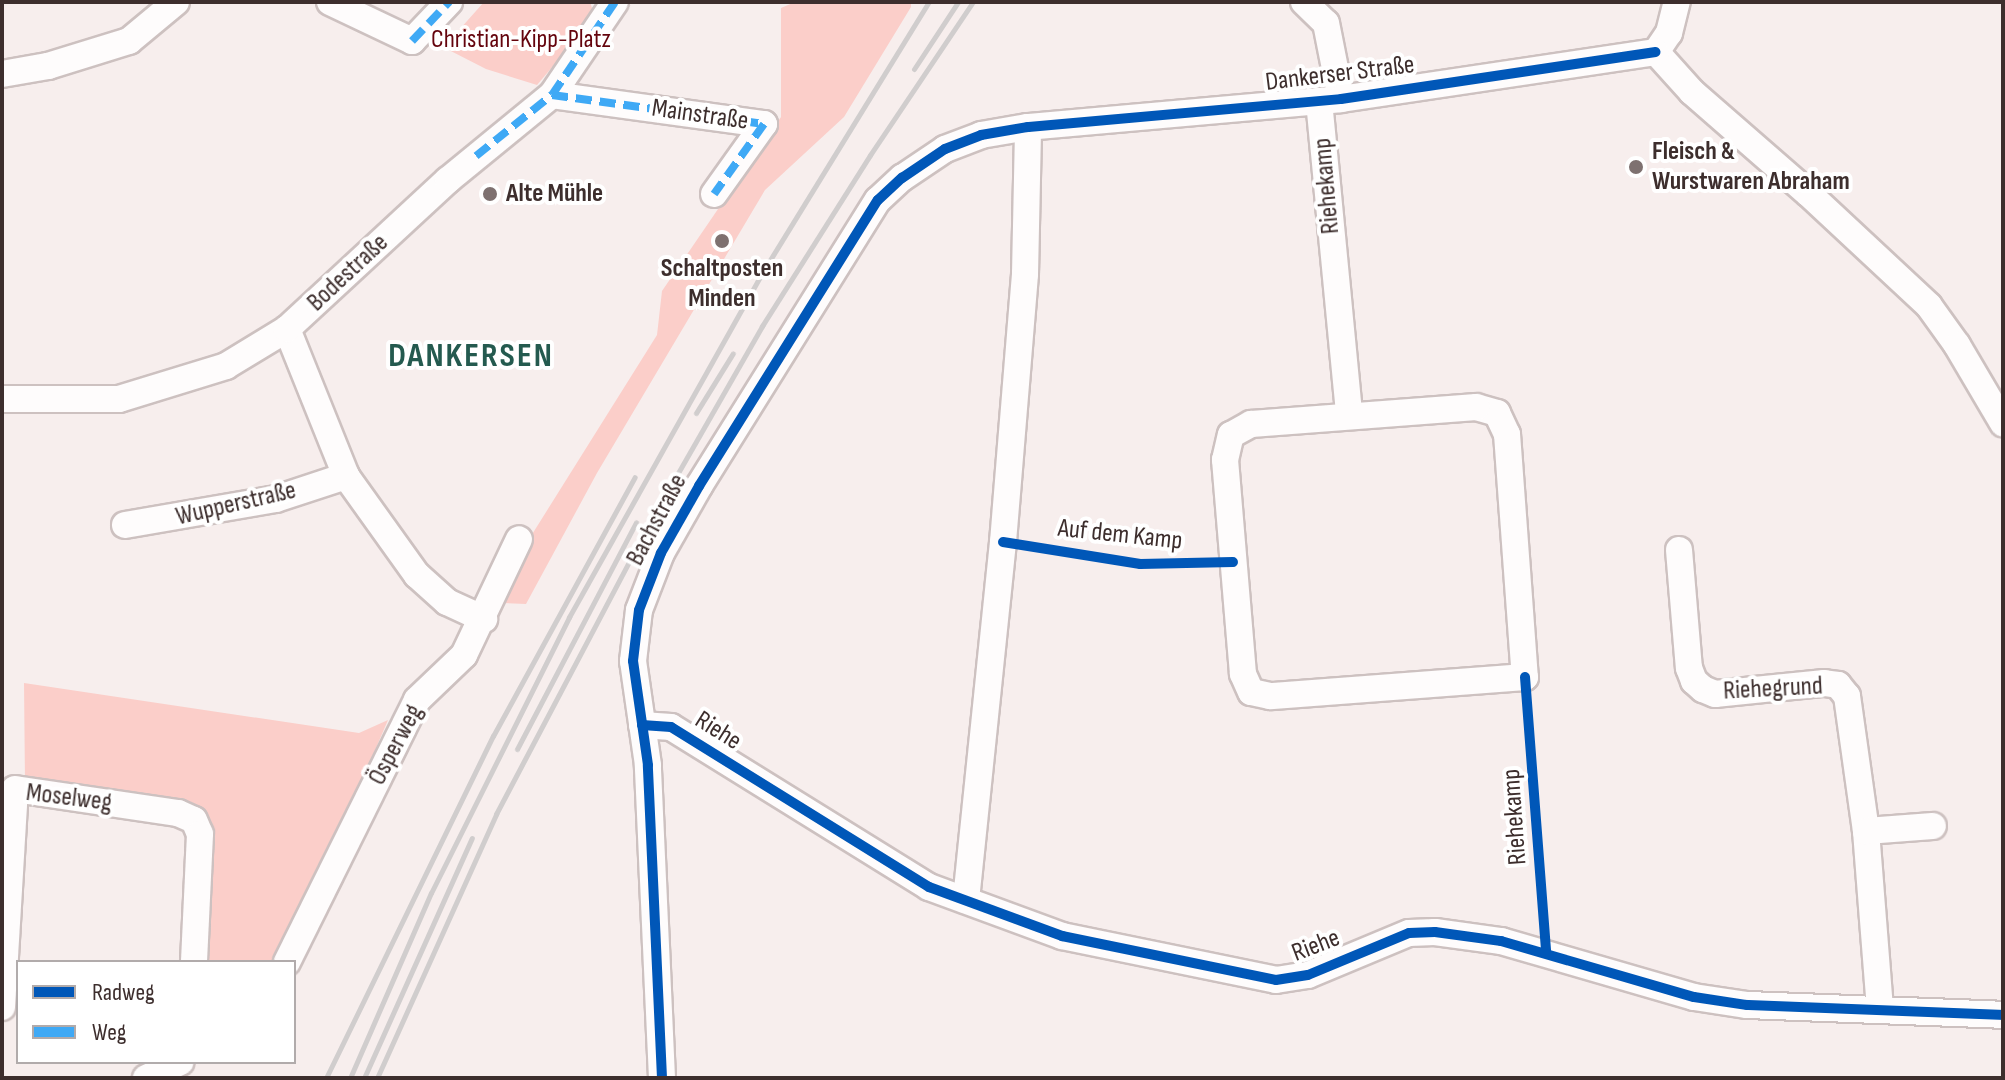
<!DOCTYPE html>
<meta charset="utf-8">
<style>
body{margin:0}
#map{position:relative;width:2005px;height:1080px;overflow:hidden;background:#f7eeed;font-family:"Sofia Sans Condensed",sans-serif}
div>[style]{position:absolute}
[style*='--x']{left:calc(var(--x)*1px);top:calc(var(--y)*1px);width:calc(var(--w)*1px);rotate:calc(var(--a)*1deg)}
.green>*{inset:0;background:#fbcec9}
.roads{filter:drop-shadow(2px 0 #cdc1c0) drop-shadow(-2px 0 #cdc1c0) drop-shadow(0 2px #cdc1c0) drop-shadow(0 -2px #cdc1c0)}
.minor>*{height:26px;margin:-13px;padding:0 13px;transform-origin:13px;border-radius:13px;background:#fefcfc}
.rail>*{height:5px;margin:-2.5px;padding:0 2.5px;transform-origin:2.5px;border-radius:2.5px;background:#d0cdcd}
.quiet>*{height:8px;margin-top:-4px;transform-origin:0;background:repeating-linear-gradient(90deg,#3fa9f5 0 16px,transparent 0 24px)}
.cycleway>*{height:10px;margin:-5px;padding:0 5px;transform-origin:5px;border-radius:5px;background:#0057b8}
.dots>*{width:22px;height:22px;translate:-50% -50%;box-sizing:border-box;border:4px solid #fff;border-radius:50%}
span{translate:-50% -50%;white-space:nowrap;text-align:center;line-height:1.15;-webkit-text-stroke:8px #fff;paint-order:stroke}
.park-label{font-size:26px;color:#64040d}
.street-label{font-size:26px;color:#3d2e2d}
.poi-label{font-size:26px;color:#3d2e2d;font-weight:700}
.left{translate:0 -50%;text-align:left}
.district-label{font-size:34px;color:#245a4f;font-weight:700;letter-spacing:2px}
.frame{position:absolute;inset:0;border:4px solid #3d2e2d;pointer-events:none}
.legend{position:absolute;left:16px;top:960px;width:280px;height:104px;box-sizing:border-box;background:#fff;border:2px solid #b1abab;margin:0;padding:10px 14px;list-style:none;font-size:24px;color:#3d2e2d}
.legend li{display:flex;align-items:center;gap:16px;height:40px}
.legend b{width:40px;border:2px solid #b1abab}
</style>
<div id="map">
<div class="green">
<div style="clip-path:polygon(484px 2px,590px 2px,592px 8px,591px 16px,570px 46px,537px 85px,486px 69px,441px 46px,438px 40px,441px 31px,451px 39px)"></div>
<div style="clip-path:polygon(795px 2px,911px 2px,911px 7px,844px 117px,765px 190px,597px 473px,526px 604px,501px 603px,526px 544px,657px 335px,662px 291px,781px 117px,781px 8px)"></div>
<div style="clip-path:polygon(24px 683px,359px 733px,388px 720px,340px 832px,278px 962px,202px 962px,206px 811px,25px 783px)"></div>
</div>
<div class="roads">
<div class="minor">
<div style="--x:330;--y:2;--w:91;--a:25.4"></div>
<div style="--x:412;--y:41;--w:54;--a:-46.5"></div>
<div style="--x:1304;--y:2;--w:30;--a:44"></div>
<div style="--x:1326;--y:23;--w:77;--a:78.8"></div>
<div style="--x:1656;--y:52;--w:54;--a:48"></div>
<div style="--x:1692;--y:92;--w:155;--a:41.1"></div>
<div style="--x:1809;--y:194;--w:164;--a:43"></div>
<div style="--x:1929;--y:306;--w:48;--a:54.3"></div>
<div style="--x:1957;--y:345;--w:91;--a:59.5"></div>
<div style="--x:1656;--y:52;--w:23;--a:-56"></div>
<div style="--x:1669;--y:33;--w:32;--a:-76"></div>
<div style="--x:2;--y:74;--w:47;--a:-9.9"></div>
<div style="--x:48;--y:66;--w:85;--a:-17.2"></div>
<div style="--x:129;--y:41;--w:61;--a:-39.7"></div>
<div style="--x:552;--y:95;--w:214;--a:7.8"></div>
<div style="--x:764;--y:124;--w:86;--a:125.5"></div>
<div style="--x:1319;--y:101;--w:315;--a:84.5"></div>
<div style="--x:287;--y:329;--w:158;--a:68.1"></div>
<div style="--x:346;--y:476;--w:122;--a:54.4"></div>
<div style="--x:417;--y:575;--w:40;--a:42"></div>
<div style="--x:447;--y:602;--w:41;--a:24.7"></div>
<div style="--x:2;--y:399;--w:117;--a:0"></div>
<div style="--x:119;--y:399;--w:112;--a:-17.1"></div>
<div style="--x:226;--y:366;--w:71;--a:-31.2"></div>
<div style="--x:287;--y:329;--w:219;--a:-42.8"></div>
<div style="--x:448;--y:180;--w:134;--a:-39.3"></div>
<div style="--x:552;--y:95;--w:112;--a:-55.9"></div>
<div style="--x:1476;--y:407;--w:22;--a:16"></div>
<div style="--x:1497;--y:413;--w:23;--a:65"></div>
<div style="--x:1507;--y:434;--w:244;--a:85.8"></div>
<div style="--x:1525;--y:677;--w:256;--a:175.7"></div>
<div style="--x:1270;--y:696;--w:19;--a:-168"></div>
<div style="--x:1251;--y:692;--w:20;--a:-114"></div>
<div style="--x:1243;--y:674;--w:215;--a:-94.8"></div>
<div style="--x:1225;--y:460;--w:26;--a:-77"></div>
<div style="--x:1231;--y:435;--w:23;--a:-29"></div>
<div style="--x:1251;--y:424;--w:226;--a:-4.3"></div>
<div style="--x:125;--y:525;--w:153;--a:-9.8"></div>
<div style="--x:276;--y:499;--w:74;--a:-18.2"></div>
<div style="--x:1679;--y:550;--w:118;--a:85.2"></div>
<div style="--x:1689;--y:668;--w:14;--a:69"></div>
<div style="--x:1694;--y:681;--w:12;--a:42"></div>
<div style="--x:1703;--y:689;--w:13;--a:23"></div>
<div style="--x:1715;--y:694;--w:110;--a:-5.8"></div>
<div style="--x:1824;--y:683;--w:14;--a:8"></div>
<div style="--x:1838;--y:685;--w:14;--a:51"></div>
<div style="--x:1847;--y:696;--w:136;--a:82"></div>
<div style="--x:1866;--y:831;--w:179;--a:85.5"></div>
<div style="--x:642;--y:725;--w:29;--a:4"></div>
<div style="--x:671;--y:727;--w:304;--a:31.8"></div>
<div style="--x:929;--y:887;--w:142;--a:20.2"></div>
<div style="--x:1062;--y:936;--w:218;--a:11.6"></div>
<div style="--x:1276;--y:980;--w:32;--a:-9"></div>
<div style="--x:1308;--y:975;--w:109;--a:-22.6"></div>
<div style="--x:1409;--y:933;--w:26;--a:-2"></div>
<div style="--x:1435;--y:932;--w:67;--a:7.8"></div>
<div style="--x:1501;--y:941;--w:201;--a:16.2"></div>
<div style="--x:1694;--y:997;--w:54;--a:8.6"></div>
<div style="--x:1747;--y:1005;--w:256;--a:2.2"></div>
<div style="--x:1866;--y:831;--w:67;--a:-4.3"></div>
<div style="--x:966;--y:900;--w:360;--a:-84.1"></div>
<div style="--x:1003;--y:542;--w:269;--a:-85.3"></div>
<div style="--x:1025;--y:274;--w:147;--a:-88.8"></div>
<div style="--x:287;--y:962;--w:292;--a:-63.6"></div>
<div style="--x:417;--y:700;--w:65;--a:-43.8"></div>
<div style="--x:464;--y:655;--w:128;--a:-64.6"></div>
<div style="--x:2;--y:1007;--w:218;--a:-86.6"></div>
<div style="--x:15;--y:789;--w:165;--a:8.4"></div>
<div style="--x:178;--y:813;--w:17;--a:24"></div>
<div style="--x:194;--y:820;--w:15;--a:67"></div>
<div style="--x:200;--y:834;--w:128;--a:92.7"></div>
<div style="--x:146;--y:1078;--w:38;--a:-25"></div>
<div style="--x:662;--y:1078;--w:313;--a:-92.6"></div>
<div style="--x:648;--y:765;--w:105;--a:-98.2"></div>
<div style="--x:633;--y:661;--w:51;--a:-83.3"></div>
<div style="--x:639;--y:610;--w:61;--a:-68.9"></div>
<div style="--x:661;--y:553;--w:77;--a:-60.4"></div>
<div style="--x:699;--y:486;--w:337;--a:-58"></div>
<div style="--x:878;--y:200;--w:33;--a:-43"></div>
<div style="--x:902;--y:178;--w:52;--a:-34"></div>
<div style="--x:945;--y:149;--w:39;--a:-21"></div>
<div style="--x:981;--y:135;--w:48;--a:-9.7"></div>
<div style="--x:1028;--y:127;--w:314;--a:-5.1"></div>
<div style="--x:1341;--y:99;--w:318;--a:-8.5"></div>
</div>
</div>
<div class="rail">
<div style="--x:914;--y:69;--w:80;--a:-56.7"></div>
<div style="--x:696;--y:413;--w:70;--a:-58.3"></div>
<div style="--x:517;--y:749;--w:256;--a:-62.3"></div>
<div style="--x:326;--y:1078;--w:381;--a:-64"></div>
<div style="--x:493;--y:736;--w:295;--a:-61.3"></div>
<div style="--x:350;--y:1078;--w:202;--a:-66.4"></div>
<div style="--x:431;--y:893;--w:309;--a:-63.4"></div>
<div style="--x:569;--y:617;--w:394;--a:-60.7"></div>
<div style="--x:762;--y:273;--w:318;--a:-58.4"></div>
<div style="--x:364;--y:1078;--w:263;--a:-65.8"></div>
<div style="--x:377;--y:1078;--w:290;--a:-65.7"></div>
<div style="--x:496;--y:814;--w:324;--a:-62.2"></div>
<div style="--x:647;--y:527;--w:232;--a:-60.2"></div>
<div style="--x:762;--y:326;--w:202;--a:-57.7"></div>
<div style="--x:870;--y:155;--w:184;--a:-56.1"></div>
</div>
<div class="quiet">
<div style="--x:412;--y:41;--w:54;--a:-46.5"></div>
<div style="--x:552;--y:95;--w:214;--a:7.8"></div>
<div style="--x:764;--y:124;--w:86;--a:125.5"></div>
<div style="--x:476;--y:156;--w:97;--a:-38.8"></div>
<div style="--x:552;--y:95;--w:112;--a:-55.9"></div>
</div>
<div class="cycleway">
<div style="--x:1003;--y:542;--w:139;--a:9.1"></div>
<div style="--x:1140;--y:564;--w:93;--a:-1.2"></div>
<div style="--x:1525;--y:677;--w:277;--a:85.6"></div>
<div style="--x:642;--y:725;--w:29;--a:4"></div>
<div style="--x:671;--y:727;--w:304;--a:31.8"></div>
<div style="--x:929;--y:887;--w:142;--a:20.2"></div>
<div style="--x:1062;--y:936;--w:218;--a:11.6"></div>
<div style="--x:1276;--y:980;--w:32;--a:-9"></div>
<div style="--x:1308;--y:975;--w:109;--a:-22.6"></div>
<div style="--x:1409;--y:933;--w:26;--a:-2"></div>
<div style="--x:1435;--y:932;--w:67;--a:7.8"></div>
<div style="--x:1501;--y:941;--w:201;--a:16.2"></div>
<div style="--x:1694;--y:997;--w:54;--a:8.6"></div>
<div style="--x:1747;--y:1005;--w:256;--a:2.2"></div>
<div style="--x:662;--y:1078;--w:313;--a:-92.6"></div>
<div style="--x:648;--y:765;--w:105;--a:-98.2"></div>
<div style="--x:633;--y:661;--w:51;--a:-83.3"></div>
<div style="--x:639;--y:610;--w:61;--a:-68.9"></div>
<div style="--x:661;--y:553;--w:77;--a:-60.4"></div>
<div style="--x:699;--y:486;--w:337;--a:-58"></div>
<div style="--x:878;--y:200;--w:33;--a:-43"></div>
<div style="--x:902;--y:178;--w:52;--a:-34"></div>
<div style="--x:945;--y:149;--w:39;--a:-21"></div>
<div style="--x:981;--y:135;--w:48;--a:-9.7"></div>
<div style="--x:1028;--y:127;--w:314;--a:-5.1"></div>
<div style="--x:1341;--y:99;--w:318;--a:-8.5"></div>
</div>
<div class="dots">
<div style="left:1636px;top:167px;background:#7e7170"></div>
<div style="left:490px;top:194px;background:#7e7170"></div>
<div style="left:722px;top:241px;background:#7e7170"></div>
</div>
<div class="park-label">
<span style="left:521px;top:40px">Christian-Kipp-Platz</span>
</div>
<div class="street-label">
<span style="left:1340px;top:74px;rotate:-7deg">Dankerser Straße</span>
<span style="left:700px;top:115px;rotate:8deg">Mainstraße</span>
<span style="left:1327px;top:186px;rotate:-95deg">Riehekamp</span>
<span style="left:348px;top:273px;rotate:-43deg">Bodestraße</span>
<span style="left:236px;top:504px;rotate:-13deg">Wupperstraße</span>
<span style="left:657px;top:520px;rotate:-62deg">Bachstraße</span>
<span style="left:1120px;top:535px;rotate:6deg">Auf dem Kamp</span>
<span style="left:1773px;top:689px;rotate:-3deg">Riehegrund</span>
<span style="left:718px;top:731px;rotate:32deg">Riehe</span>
<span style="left:396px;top:745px;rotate:-62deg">Ösperweg</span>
<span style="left:69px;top:798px;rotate:7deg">Moselweg</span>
<span style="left:1515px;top:817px;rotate:-94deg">Riehekamp</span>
<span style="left:1316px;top:946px;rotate:-21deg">Riehe</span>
</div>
<div class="poi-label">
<span class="left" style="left:1652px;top:167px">Fleisch &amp;<br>Wurstwaren Abraham</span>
<span class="left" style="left:506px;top:194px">Alte Mühle</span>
<span style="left:722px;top:284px">Schaltposten<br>Minden</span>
</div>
<div class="district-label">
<span style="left:471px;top:356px">DANKERSEN</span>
</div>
<div class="frame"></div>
<ul class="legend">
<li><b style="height:10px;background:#0057b8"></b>Radweg</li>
<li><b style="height:10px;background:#3fa9f5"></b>Weg</li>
</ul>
</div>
